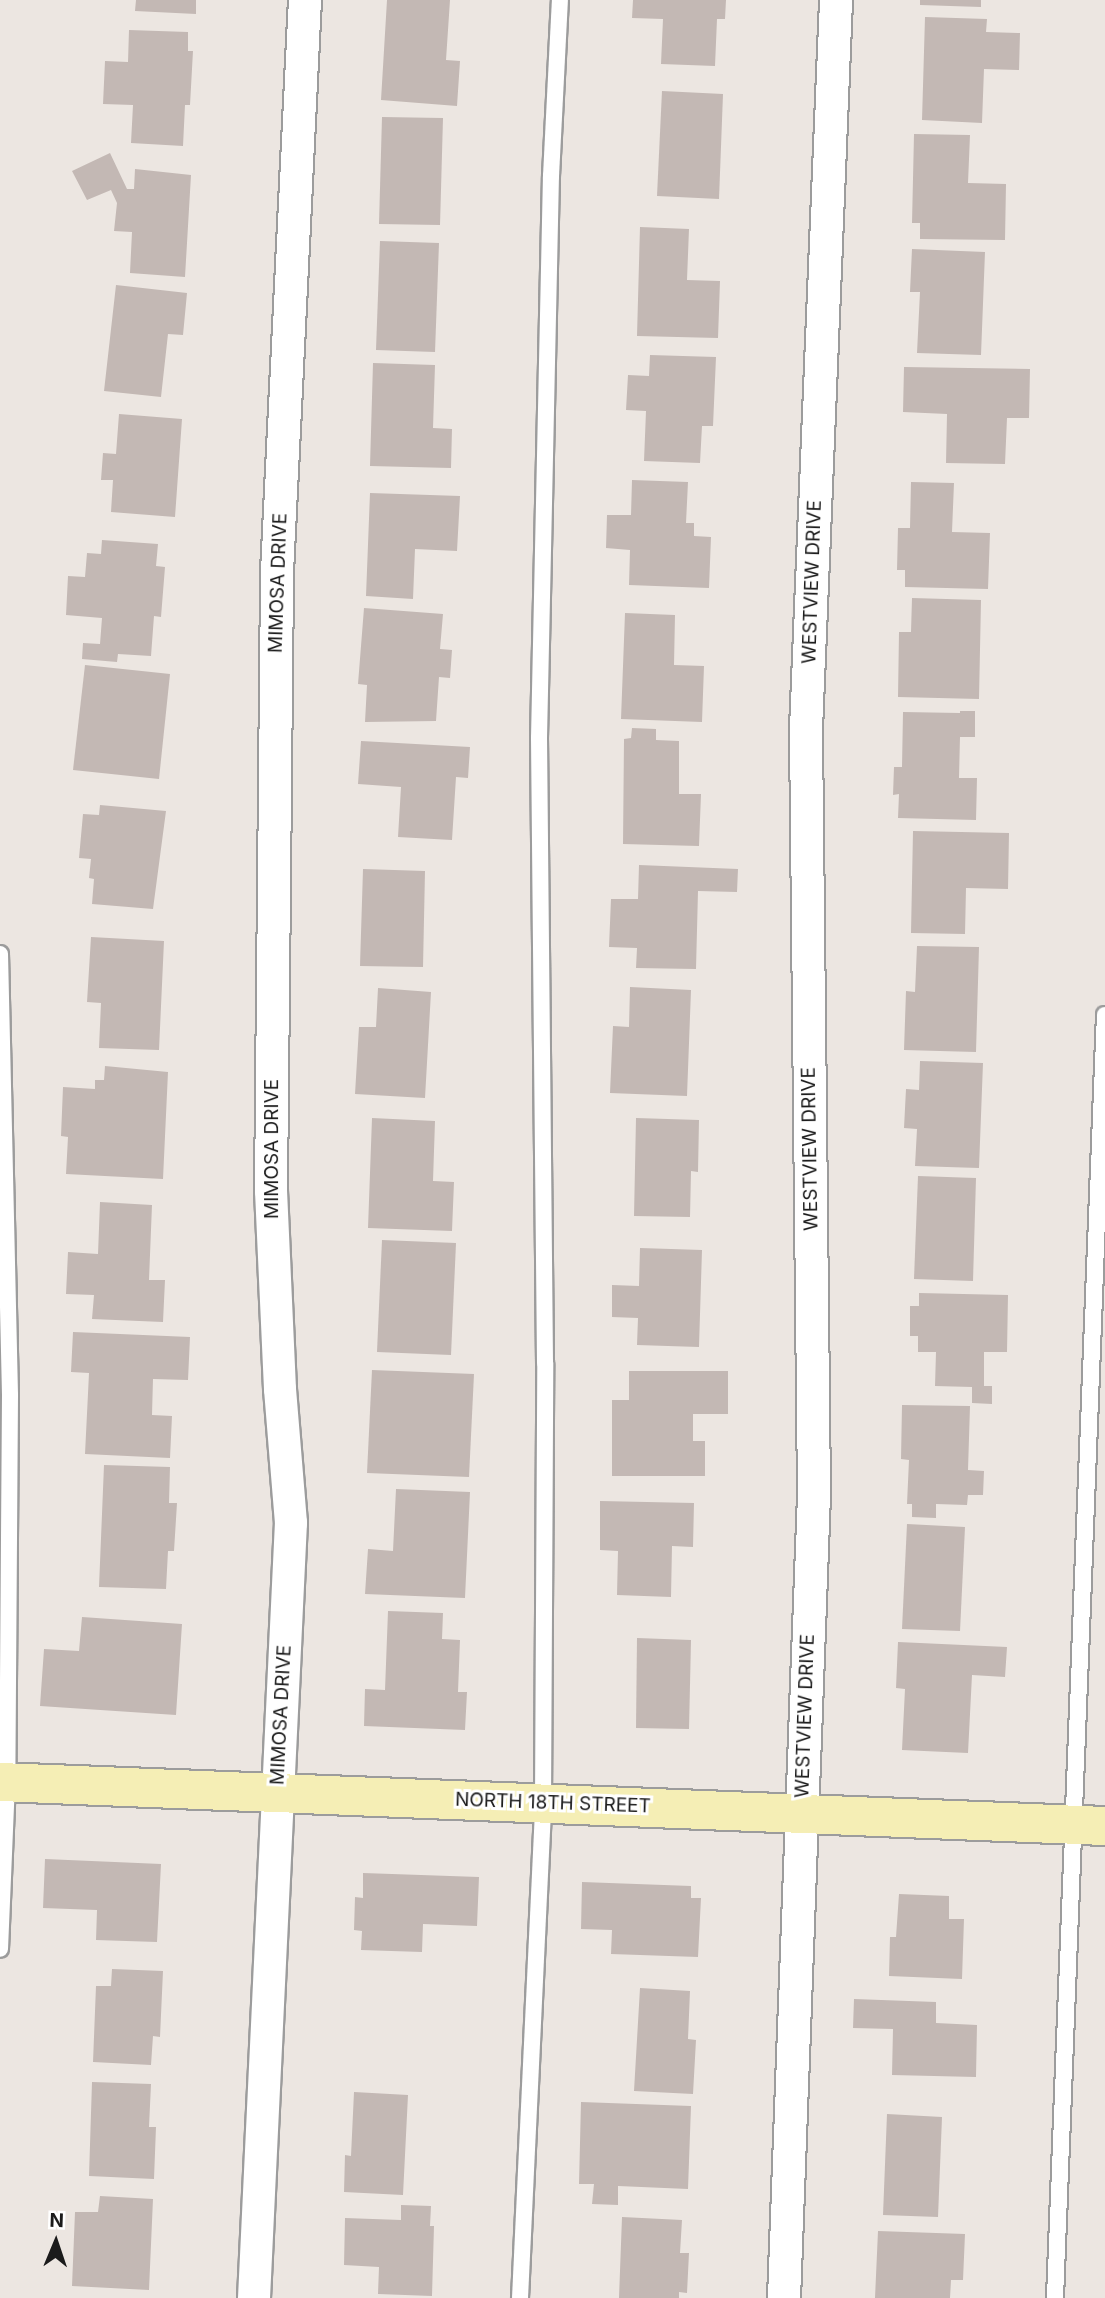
<!DOCTYPE html>
<style>
body{margin:0}
#map{position:relative;width:1105px;height:2298px;overflow:hidden;background:#ece6e1;font-family:Inter,sans-serif}
div>[style]{position:absolute}
[style*='--x']{left:calc(var(--x)*1px);top:calc(var(--y)*1px);width:calc(var(--w)*1px);rotate:calc(var(--a)*1deg)}
.building>*{inset:0;background:#c3b8b4}
.roads{filter:drop-shadow(2px 0 #9c9c9c) drop-shadow(-2px 0 #9c9c9c) drop-shadow(0 2px #9c9c9c) drop-shadow(0 -2px #9c9c9c)}
.lane>*{height:16px;margin:-8px;padding:0 8px;transform-origin:8px;border-radius:8px;background:#fff}
.street>*{height:32px;margin:-16px;padding:0 16px;transform-origin:16px;border-radius:16px;background:#fff}
.secondary>*{height:38px;margin:-19px;padding:0 19px;transform-origin:19px;border-radius:19px;background:#f5eeb5}
span{translate:-50% -50%;white-space:nowrap;text-align:center;line-height:1.15;-webkit-text-stroke:6px #fff;paint-order:stroke}
.street-label{font-size:19px;color:#1b1b1b}
.north{position:absolute;left:21px;top:2207px;width:70px;height:70px;-webkit-text-stroke:5px #fff;paint-order:stroke;rotate:2deg;font-size:19px;font-weight:700;line-height:28px;text-align:center;color:#1b1b1b}
.north::after{content:'';display:block;margin:auto;width:24px;height:32px;background:#1b1b1b;clip-path:polygon(50% 0,100% 100%,50% 72%,0 100%)}
</style>
<div id="map">
<div class="building">
<div style="clip-path:polygon(136px 0,196px 0,196px 14px,135px 11px)"></div>
<div style="clip-path:polygon(387px 0,450px 0,446px 60px,460px 61px,457px 106px,381px 100px)"></div>
<div style="clip-path:polygon(633px 0,726px 0,725px 19px,717px 19px,715px 66px,661px 64px,663px 19px,632px 18px)"></div>
<div style="clip-path:polygon(920px 0,981px 0,981px 7px,920px 5px)"></div>
<div style="clip-path:polygon(925px 17px,987px 19px,986px 32px,1020px 33px,1019px 70px,984px 69px,982px 123px,922px 120px)"></div>
<div style="clip-path:polygon(129px 30px,188px 32px,188px 51px,193px 51px,190px 105px,185px 105px,183px 146px,131px 143px,133px 105px,103px 104px,105px 61px,128px 62px)"></div>
<div style="clip-path:polygon(662px 91px,723px 94px,719px 199px,657px 196px)"></div>
<div style="clip-path:polygon(382px 117px,443px 118px,440px 225px,379px 224px)"></div>
<div style="clip-path:polygon(914px 134px,970px 135px,968px 183px,1006px 184px,1005px 240px,920px 239px,920px 223px,912px 223px)"></div>
<div style="clip-path:polygon(110px 153px,127px 189px,134px 189px,135px 169px,191px 175px,185px 277px,130px 273px,132px 232px,114px 231px,117px 203px,111px 190px,87px 200px,72px 171px)"></div>
<div style="clip-path:polygon(640px 227px,689px 229px,687px 280px,720px 281px,718px 338px,637px 336px)"></div>
<div style="clip-path:polygon(380px 241px,439px 243px,435px 352px,376px 350px)"></div>
<div style="clip-path:polygon(912px 249px,985px 252px,981px 355px,917px 353px,920px 292px,910px 292px)"></div>
<div style="clip-path:polygon(116px 285px,187px 293px,183px 335px,168px 334px,161px 397px,104px 391px)"></div>
<div style="clip-path:polygon(650px 355px,716px 357px,713px 426px,702px 426px,700px 463px,644px 461px,646px 411px,626px 410px,628px 375px,649px 376px)"></div>
<div style="clip-path:polygon(373px 363px,435px 365px,433px 428px,452px 429px,451px 468px,370px 466px)"></div>
<div style="clip-path:polygon(904px 367px,1030px 369px,1029px 418px,1007px 418px,1005px 464px,946px 463px,947px 414px,903px 412px)"></div>
<div style="clip-path:polygon(119px 414px,182px 419px,175px 517px,111px 512px,113px 480px,101px 480px,103px 453px,116px 454px)"></div>
<div style="clip-path:polygon(632px 480px,688px 482px,686px 523px,694px 523px,694px 536px,711px 537px,709px 588px,629px 585px,630px 550px,606px 548px,607px 515px,631px 515px)"></div>
<div style="clip-path:polygon(911px 482px,954px 483px,952px 532px,990px 533px,988px 589px,905px 587px,905px 570px,897px 570px,898px 528px,910px 528px)"></div>
<div style="clip-path:polygon(370px 493px,460px 496px,457px 551px,415px 549px,413px 599px,366px 596px)"></div>
<div style="clip-path:polygon(102px 540px,158px 544px,156px 566px,165px 567px,161px 617px,154px 616px,151px 656px,118px 654px,117px 662px,82px 659px,83px 643px,100px 644px,102px 618px,66px 615px,68px 576px,85px 577px,87px 553px,101px 554px)"></div>
<div style="clip-path:polygon(912px 598px,981px 600px,979px 699px,898px 697px,899px 632px,911px 632px)"></div>
<div style="clip-path:polygon(364px 608px,443px 614px,440px 649px,452px 650px,450px 678px,439px 677px,436px 721px,365px 722px,367px 685px,358px 684px)"></div>
<div style="clip-path:polygon(625px 613px,675px 615px,674px 665px,704px 666px,702px 722px,621px 719px)"></div>
<div style="clip-path:polygon(85px 665px,170px 674px,159px 779px,73px 770px)"></div>
<div style="clip-path:polygon(960px 711px,975px 711px,975px 737px,960px 737px,959px 778px,977px 778px,976px 820px,898px 818px,899px 794px,893px 795px,894px 767px,902px 767px,903px 712px,960px 713px)"></div>
<div style="clip-path:polygon(632px 728px,656px 729px,656px 740px,679px 741px,679px 794px,701px 794px,699px 846px,623px 844px,624px 739px,631px 738px)"></div>
<div style="clip-path:polygon(361px 741px,470px 747px,468px 778px,456px 777px,452px 840px,398px 837px,401px 787px,358px 784px)"></div>
<div style="clip-path:polygon(100px 805px,166px 811px,153px 909px,92px 904px,94px 879px,89px 878px,91px 859px,79px 858px,83px 814px,99px 815px)"></div>
<div style="clip-path:polygon(913px 831px,1009px 833px,1008px 889px,966px 888px,965px 934px,911px 933px)"></div>
<div style="clip-path:polygon(639px 865px,738px 869px,737px 892px,698px 891px,696px 969px,636px 968px,637px 948px,609px 947px,611px 899px,638px 899px)"></div>
<div style="clip-path:polygon(363px 869px,425px 871px,423px 967px,360px 966px)"></div>
<div style="clip-path:polygon(91px 937px,164px 941px,159px 1050px,99px 1048px,101px 1003px,87px 1002px)"></div>
<div style="clip-path:polygon(917px 946px,979px 947px,976px 1052px,904px 1050px,906px 991px,915px 992px)"></div>
<div style="clip-path:polygon(630px 987px,691px 990px,687px 1096px,610px 1093px,613px 1026px,629px 1027px)"></div>
<div style="clip-path:polygon(378px 988px,431px 992px,425px 1098px,355px 1094px,359px 1027px,376px 1027px)"></div>
<div style="clip-path:polygon(920px 1061px,983px 1063px,979px 1168px,915px 1166px,917px 1129px,904px 1128px,906px 1089px,919px 1090px)"></div>
<div style="clip-path:polygon(105px 1066px,168px 1072px,163px 1179px,66px 1174px,68px 1137px,61px 1136px,63px 1087px,95px 1089px,95px 1080px,104px 1080px)"></div>
<div style="clip-path:polygon(372px 1118px,435px 1121px,433px 1181px,454px 1182px,452px 1231px,368px 1228px)"></div>
<div style="clip-path:polygon(636px 1118px,699px 1120px,698px 1172px,691px 1171px,690px 1217px,634px 1216px)"></div>
<div style="clip-path:polygon(918px 1176px,976px 1178px,973px 1281px,914px 1279px)"></div>
<div style="clip-path:polygon(100px 1202px,152px 1205px,149px 1280px,165px 1280px,163px 1322px,92px 1319px,94px 1295px,66px 1294px,68px 1252px,98px 1254px)"></div>
<div style="clip-path:polygon(382px 1240px,456px 1243px,451px 1355px,377px 1352px)"></div>
<div style="clip-path:polygon(640px 1248px,702px 1250px,699px 1347px,637px 1345px,638px 1318px,612px 1317px,612px 1285px,639px 1286px)"></div>
<div style="clip-path:polygon(919px 1293px,1008px 1295px,1007px 1352px,984px 1352px,984px 1386px,992px 1386px,992px 1404px,972px 1403px,972px 1387px,935px 1386px,936px 1352px,918px 1352px,918px 1336px,910px 1336px,910px 1306px,919px 1306px)"></div>
<div style="clip-path:polygon(73px 1332px,190px 1337px,188px 1380px,153px 1379px,152px 1415px,172px 1416px,170px 1458px,85px 1454px,89px 1373px,71px 1372px)"></div>
<div style="clip-path:polygon(372px 1370px,474px 1374px,469px 1477px,367px 1473px)"></div>
<div style="clip-path:polygon(629px 1371px,728px 1371px,728px 1414px,693px 1414px,693px 1441px,705px 1441px,705px 1476px,612px 1476px,612px 1400px,629px 1400px)"></div>
<div style="clip-path:polygon(902px 1405px,970px 1406px,968px 1470px,984px 1471px,983px 1495px,968px 1495px,967px 1505px,936px 1504px,936px 1518px,912px 1517px,912px 1504px,907px 1504px,909px 1460px,901px 1459px)"></div>
<div style="clip-path:polygon(104px 1465px,170px 1467px,169px 1503px,177px 1503px,174px 1551px,168px 1551px,166px 1589px,99px 1587px)"></div>
<div style="clip-path:polygon(396px 1489px,470px 1492px,465px 1598px,365px 1594px,368px 1549px,393px 1551px)"></div>
<div style="clip-path:polygon(600px 1501px,694px 1503px,693px 1547px,672px 1546px,671px 1597px,617px 1595px,618px 1551px,600px 1550px)"></div>
<div style="clip-path:polygon(907px 1524px,965px 1527px,960px 1631px,902px 1629px)"></div>
<div style="clip-path:polygon(388px 1611px,443px 1613px,442px 1639px,460px 1640px,458px 1692px,467px 1692px,465px 1730px,364px 1726px,365px 1689px,385px 1690px)"></div>
<div style="clip-path:polygon(82px 1617px,182px 1624px,176px 1715px,40px 1706px,44px 1649px,79px 1651px)"></div>
<div style="clip-path:polygon(637px 1638px,691px 1640px,689px 1729px,636px 1728px)"></div>
<div style="clip-path:polygon(898px 1642px,1007px 1647px,1005px 1677px,972px 1675px,968px 1753px,902px 1750px,905px 1689px,896px 1688px)"></div>
<div style="clip-path:polygon(45px 1859px,161px 1864px,157px 1942px,96px 1940px,97px 1910px,43px 1908px)"></div>
<div style="clip-path:polygon(363px 1873px,479px 1877px,477px 1926px,423px 1924px,422px 1952px,361px 1950px,362px 1931px,354px 1930px,355px 1897px,363px 1898px)"></div>
<div style="clip-path:polygon(582px 1882px,691px 1886px,691px 1898px,701px 1898px,698px 1957px,611px 1954px,612px 1930px,581px 1929px)"></div>
<div style="clip-path:polygon(899px 1894px,949px 1896px,949px 1919px,964px 1919px,962px 1979px,889px 1976px,890px 1937px,896px 1937px)"></div>
<div style="clip-path:polygon(112px 1969px,163px 1971px,160px 2037px,153px 2036px,151px 2065px,93px 2062px,96px 1986px,111px 1986px)"></div>
<div style="clip-path:polygon(640px 1988px,690px 1991px,688px 2039px,696px 2040px,693px 2094px,634px 2091px)"></div>
<div style="clip-path:polygon(854px 1999px,936px 2002px,936px 2023px,977px 2025px,976px 2077px,892px 2075px,893px 2029px,853px 2028px)"></div>
<div style="clip-path:polygon(92px 2082px,151px 2084px,149px 2127px,156px 2127px,154px 2179px,89px 2176px)"></div>
<div style="clip-path:polygon(354px 2092px,408px 2095px,403px 2195px,344px 2192px,345px 2155px,351px 2156px)"></div>
<div style="clip-path:polygon(581px 2102px,691px 2106px,688px 2189px,618px 2186px,618px 2205px,592px 2204px,594px 2184px,579px 2184px)"></div>
<div style="clip-path:polygon(887px 2114px,942px 2117px,938px 2217px,883px 2215px)"></div>
<div style="clip-path:polygon(100px 2196px,153px 2199px,149px 2290px,72px 2286px,75px 2212px,98px 2212px)"></div>
<div style="clip-path:polygon(401px 2205px,431px 2206px,430px 2226px,434px 2226px,432px 2296px,378px 2294px,379px 2267px,344px 2265px,345px 2218px,401px 2220px)"></div>
<div style="clip-path:polygon(622px 2217px,682px 2220px,680px 2253px,689px 2253px,687px 2293px,679px 2292px,679px 2298px,619px 2298px)"></div>
<div style="clip-path:polygon(878px 2231px,965px 2234px,963px 2280px,951px 2280px,950px 2298px,875px 2298px)"></div>
</div>
<div class="roads">
<div class="lane">
<div style="--x:0;--y:954;--w:441;--a:88.7"></div>
<div style="--x:10;--y:1395;--w:387;--a:90.4"></div>
<div style="--x:7;--y:1782;--w:167;--a:92.4"></div>
<div style="--x:520;--y:2298;--w:496;--a:-87.3"></div>
<div style="--x:543;--y:1803;--w:440;--a:-89.7"></div>
<div style="--x:545;--y:1363;--w:625;--a:-90.55"></div>
<div style="--x:539;--y:738;--w:562;--a:-88.78"></div>
<div style="--x:551;--y:176;--w:176;--a:-87.1"></div>
<div style="--x:1055;--y:2298;--w:1284;--a:-87.77"></div>
</div>
<div class="street">
<div style="--x:254;--y:2298;--w:776;--a:-87.27"></div>
<div style="--x:291;--y:1523;--w:134;--a:-94.7"></div>
<div style="--x:280;--y:1389;--w:198;--a:-92.6"></div>
<div style="--x:271;--y:1191;--w:619;--a:-89.44"></div>
<div style="--x:277;--y:572;--w:573;--a:-87.2"></div>
<div style="--x:784;--y:2298;--w:804;--a:-87.86"></div>
<div style="--x:814;--y:1495;--w:766;--a:-90.6"></div>
<div style="--x:806;--y:729;--w:730;--a:-87.64"></div>
</div>
<div class="secondary">
<div style="--x:0;--y:1782;--w:1106;--a:2.28"></div>
</div>
</div>
<div class="street-label">
<span style="left:812px;top:582px;rotate:-88deg">WESTVIEW DRIVE</span>
<span style="left:278px;top:583px;rotate:-88deg">MIMOSA DRIVE</span>
<span style="left:272px;top:1149px;rotate:-90deg">MIMOSA DRIVE</span>
<span style="left:810px;top:1149px;rotate:-91deg">WESTVIEW DRIVE</span>
<span style="left:281px;top:1715px;rotate:-87deg">MIMOSA DRIVE</span>
<span style="left:805px;top:1716px;rotate:-88deg">WESTVIEW DRIVE</span>
<span style="left:553px;top:1803px;rotate:2deg">NORTH 18TH STREET</span>
</div>
<div class="north">N</div>
</div>
